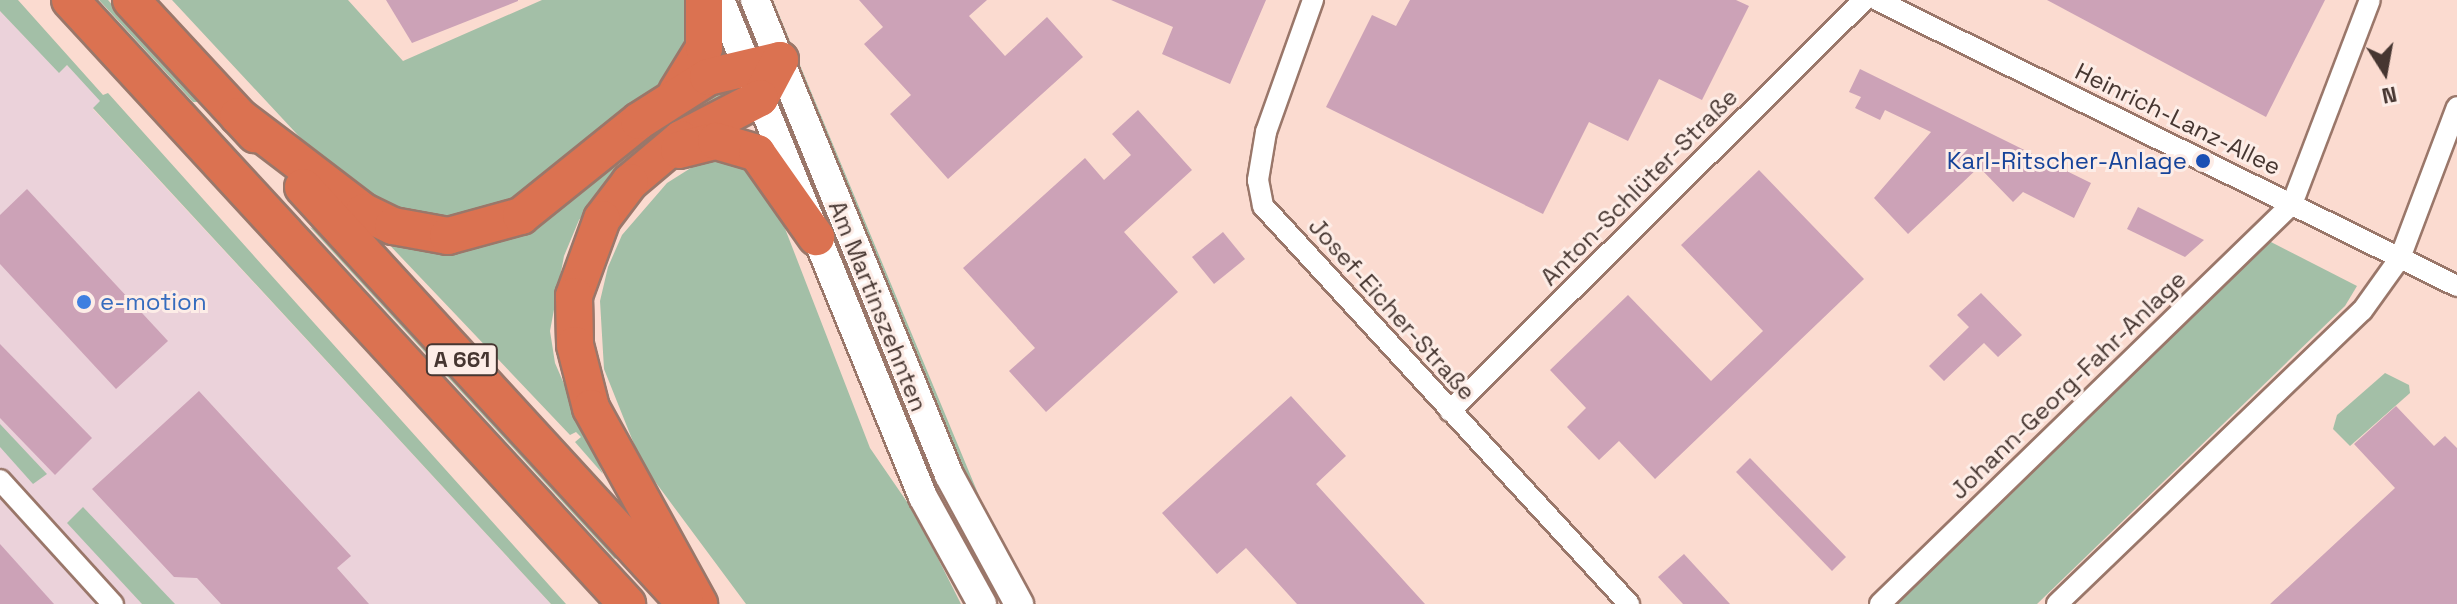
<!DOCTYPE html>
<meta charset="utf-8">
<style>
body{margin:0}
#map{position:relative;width:2457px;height:604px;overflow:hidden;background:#fbdbd0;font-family:"Space Grotesk",sans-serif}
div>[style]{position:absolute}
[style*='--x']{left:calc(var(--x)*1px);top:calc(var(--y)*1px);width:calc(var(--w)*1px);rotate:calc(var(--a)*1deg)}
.commercial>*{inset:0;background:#ebd2da}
.green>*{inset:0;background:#a3bfa7}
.building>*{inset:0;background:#cca2b7}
.roads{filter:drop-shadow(2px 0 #9a776a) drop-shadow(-2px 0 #9a776a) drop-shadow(0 2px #9a776a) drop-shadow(0 -2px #9a776a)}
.minor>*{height:20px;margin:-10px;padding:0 10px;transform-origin:10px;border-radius:10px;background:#fff}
.secondary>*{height:28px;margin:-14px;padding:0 14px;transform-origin:14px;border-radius:14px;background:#fff}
.motorway>*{height:36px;margin:-18px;padding:0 18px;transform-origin:18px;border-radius:18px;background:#db7251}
.dots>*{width:22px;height:22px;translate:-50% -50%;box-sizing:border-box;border:4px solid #fdede7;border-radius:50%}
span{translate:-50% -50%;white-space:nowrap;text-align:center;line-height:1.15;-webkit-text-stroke:6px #fdede7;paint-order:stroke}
.shield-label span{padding:2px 6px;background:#fdede7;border:2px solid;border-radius:6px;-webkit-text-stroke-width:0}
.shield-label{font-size:22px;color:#463631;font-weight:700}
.street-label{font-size:24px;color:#463631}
.transit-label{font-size:24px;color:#164399}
.right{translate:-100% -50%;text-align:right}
.shop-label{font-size:24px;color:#366cbe}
.left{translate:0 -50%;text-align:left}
.north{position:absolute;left:2345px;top:32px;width:80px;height:80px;-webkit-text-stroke:6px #fdede7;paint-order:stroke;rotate:169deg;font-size:22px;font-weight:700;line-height:32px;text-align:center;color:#463631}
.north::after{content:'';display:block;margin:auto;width:28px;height:36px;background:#463631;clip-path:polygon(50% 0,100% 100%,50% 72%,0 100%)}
</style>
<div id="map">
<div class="commercial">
<div style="clip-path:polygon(0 11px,59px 72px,67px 65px,101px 101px,93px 109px,551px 604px,0 604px)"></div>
</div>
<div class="green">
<div style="clip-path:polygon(0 0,18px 0,103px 95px,108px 93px,566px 604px,551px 604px,93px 108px,100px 101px,67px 65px,59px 73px,0 11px)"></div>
<div style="clip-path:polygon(99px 0,108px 0,198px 102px,193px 102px)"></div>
<div style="clip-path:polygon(172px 0,348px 0,403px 61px,542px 0,690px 0,689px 49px,676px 73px,524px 200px,460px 222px,394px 213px,349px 190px)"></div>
<div style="clip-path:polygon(766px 0,773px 0,790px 41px,992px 527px,974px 501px)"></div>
<div style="clip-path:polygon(733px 85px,736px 93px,689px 115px,630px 157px,579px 220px,564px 256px,550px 331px,555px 363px,603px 474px,575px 442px,581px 437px,576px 432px,570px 435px,381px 236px,442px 246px,659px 117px)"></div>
<div style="clip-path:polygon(730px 158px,753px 172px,779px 213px,870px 448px,916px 515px,961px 604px,746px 604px,642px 464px,604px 369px,600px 301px,608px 267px,622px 235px,667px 183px,694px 166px,693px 160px)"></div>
<div style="clip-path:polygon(310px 227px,320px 232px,620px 555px,615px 559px)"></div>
<div style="clip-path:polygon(2269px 241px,2357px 286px,2345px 306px,2037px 604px,1892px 604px)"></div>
<div style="clip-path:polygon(2385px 373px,2409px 385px,2410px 393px,2350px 446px,2333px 429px,2337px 415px)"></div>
<div style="clip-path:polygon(0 424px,47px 474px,33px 484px,0 447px)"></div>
<div style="clip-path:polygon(83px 507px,175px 604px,142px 604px,67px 523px)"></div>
</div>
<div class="building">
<div style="clip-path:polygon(386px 0,518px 0,518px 1px,412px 43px)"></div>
<div style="clip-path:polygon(859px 0,987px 0,969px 16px,1005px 56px,1047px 17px,1083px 57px,948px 179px,890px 114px,911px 95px,864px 44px,883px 27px)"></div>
<div style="clip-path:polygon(1111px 0,1266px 0,1230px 84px,1162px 54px,1173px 27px)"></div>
<div style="clip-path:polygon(1410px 0,1736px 0,1749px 6px,1702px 100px,1659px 79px,1628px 141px,1589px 122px,1543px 214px,1326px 107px,1372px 15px,1396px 26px)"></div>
<div style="clip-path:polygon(2047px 0,2325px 0,2266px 117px)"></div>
<div style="clip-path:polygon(1860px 69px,2091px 183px,2074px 218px,2023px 192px,2013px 202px,1979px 167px,1908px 234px,1874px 198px,1931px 132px,1885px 110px,1880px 120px,1855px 108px,1861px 97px,1849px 92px)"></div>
<div style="clip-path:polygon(1138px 110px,1192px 170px,1124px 232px,1178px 292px,1046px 412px,1009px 371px,1035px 348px,963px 268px,1085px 158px,1104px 180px,1131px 155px,1112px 134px)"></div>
<div style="clip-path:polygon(1759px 170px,1864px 279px,1655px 479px,1619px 441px,1599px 460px,1567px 427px,1586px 408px,1550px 370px,1628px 295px,1711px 381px,1763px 331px,1681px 245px)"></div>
<div style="clip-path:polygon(27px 189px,168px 341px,116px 389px,0 264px,0 215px)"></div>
<div style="clip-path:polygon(2138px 207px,2204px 240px,2185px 257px,2127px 229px)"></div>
<div style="clip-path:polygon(1223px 232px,1245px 259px,1214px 284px,1192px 257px)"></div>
<div style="clip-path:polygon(1981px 293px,2022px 335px,1998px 357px,1984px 343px,1944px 381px,1929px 366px,1969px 327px,1957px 315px)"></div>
<div style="clip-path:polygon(0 344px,92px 438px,55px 475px,0 418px)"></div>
<div style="clip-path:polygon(199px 391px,351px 556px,337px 568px,369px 604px,221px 604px,197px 578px,174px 577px,92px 489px)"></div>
<div style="clip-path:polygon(1291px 396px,1346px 456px,1316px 484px,1425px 604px,1297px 604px,1246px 548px,1217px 574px,1162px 513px)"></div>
<div style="clip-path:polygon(2396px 406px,2434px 446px,2445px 436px,2457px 448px,2457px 604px,2270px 604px,2395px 488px,2354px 444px)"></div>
<div style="clip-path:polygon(1750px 458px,1846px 557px,1832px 571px,1736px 472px)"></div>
<div style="clip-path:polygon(0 544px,54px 604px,0 604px)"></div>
<div style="clip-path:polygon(1684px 554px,1730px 604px,1683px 604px,1658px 577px)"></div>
</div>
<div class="roads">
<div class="minor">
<div style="--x:1313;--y:0;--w:140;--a:109.6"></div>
<div style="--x:1266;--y:132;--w:49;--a:99.5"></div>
<div style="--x:1258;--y:180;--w:26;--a:79"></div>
<div style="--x:1263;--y:206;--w:541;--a:47.4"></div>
<div style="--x:1877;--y:0;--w:647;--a:26.25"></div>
<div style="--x:1450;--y:411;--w:583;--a:-44.79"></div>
<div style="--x:0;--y:480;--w:168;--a:47.7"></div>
<div style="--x:1880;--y:604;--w:574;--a:-44.15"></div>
<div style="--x:2292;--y:204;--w:218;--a:-69.1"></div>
<div style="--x:2057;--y:604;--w:423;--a:-43.9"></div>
<div style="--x:2362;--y:311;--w:65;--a:-54.4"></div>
<div style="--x:2400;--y:258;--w:161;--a:-69.3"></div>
</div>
<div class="secondary">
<div style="--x:720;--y:0;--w:537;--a:67.78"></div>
<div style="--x:923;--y:497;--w:122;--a:61.1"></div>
<div style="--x:755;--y:0;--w:513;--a:67.78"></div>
<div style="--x:949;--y:475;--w:147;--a:61.5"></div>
</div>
<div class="motorway">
<div style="--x:70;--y:0;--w:822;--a:47.32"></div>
<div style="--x:131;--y:0;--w:183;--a:47.2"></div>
<div style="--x:677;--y:92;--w:52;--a:-58.5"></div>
<div style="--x:704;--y:48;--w:48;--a:-90"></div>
<div style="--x:238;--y:116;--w:158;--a:37.3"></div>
<div style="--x:364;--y:212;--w:32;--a:26"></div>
<div style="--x:393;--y:226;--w:56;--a:10.3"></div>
<div style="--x:448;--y:236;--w:76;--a:-15.3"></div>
<div style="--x:521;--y:216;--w:151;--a:-38.8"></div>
<div style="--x:639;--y:121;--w:82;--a:-32.5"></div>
<div style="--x:708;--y:77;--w:74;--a:-13.3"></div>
<div style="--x:780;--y:60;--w:43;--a:117.8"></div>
<div style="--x:760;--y:98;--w:89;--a:152.6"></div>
<div style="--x:681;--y:139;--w:67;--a:139.9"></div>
<div style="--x:630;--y:182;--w:46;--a:127.1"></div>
<div style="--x:602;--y:219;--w:82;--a:110"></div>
<div style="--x:574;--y:296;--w:49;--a:88.8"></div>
<div style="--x:575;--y:345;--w:65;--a:75.7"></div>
<div style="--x:591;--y:408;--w:224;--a:61.1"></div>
<div style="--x:679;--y:150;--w:38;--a:-14"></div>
<div style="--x:716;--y:141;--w:43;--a:16.3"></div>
<div style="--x:757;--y:153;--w:103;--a:54.9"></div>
<div style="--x:303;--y:187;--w:565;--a:47.44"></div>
</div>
</div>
<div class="dots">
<div style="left:2203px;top:161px;background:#1a4fb4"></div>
<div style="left:84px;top:302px;background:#3f7fe0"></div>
</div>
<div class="shield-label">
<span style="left:462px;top:360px">A 661</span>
</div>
<div class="street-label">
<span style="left:2178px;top:119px;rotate:26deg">Heinrich-Lanz-Allee</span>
<span style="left:1639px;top:187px;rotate:-45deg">Anton-Schlüter-Straße</span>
<span style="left:878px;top:306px;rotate:68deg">Am Martinszehnten</span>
<span style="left:1392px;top:309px;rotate:48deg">Josef-Eicher-Straße</span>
<span style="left:2068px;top:385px;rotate:-44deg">Johann-Georg-Fahr-Anlage</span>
</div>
<div class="transit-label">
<span class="right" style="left:2187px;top:161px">Karl-Ritscher-Anlage</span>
</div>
<div class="shop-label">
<span class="left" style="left:100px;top:302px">e-motion</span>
</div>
<div class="north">N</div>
</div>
